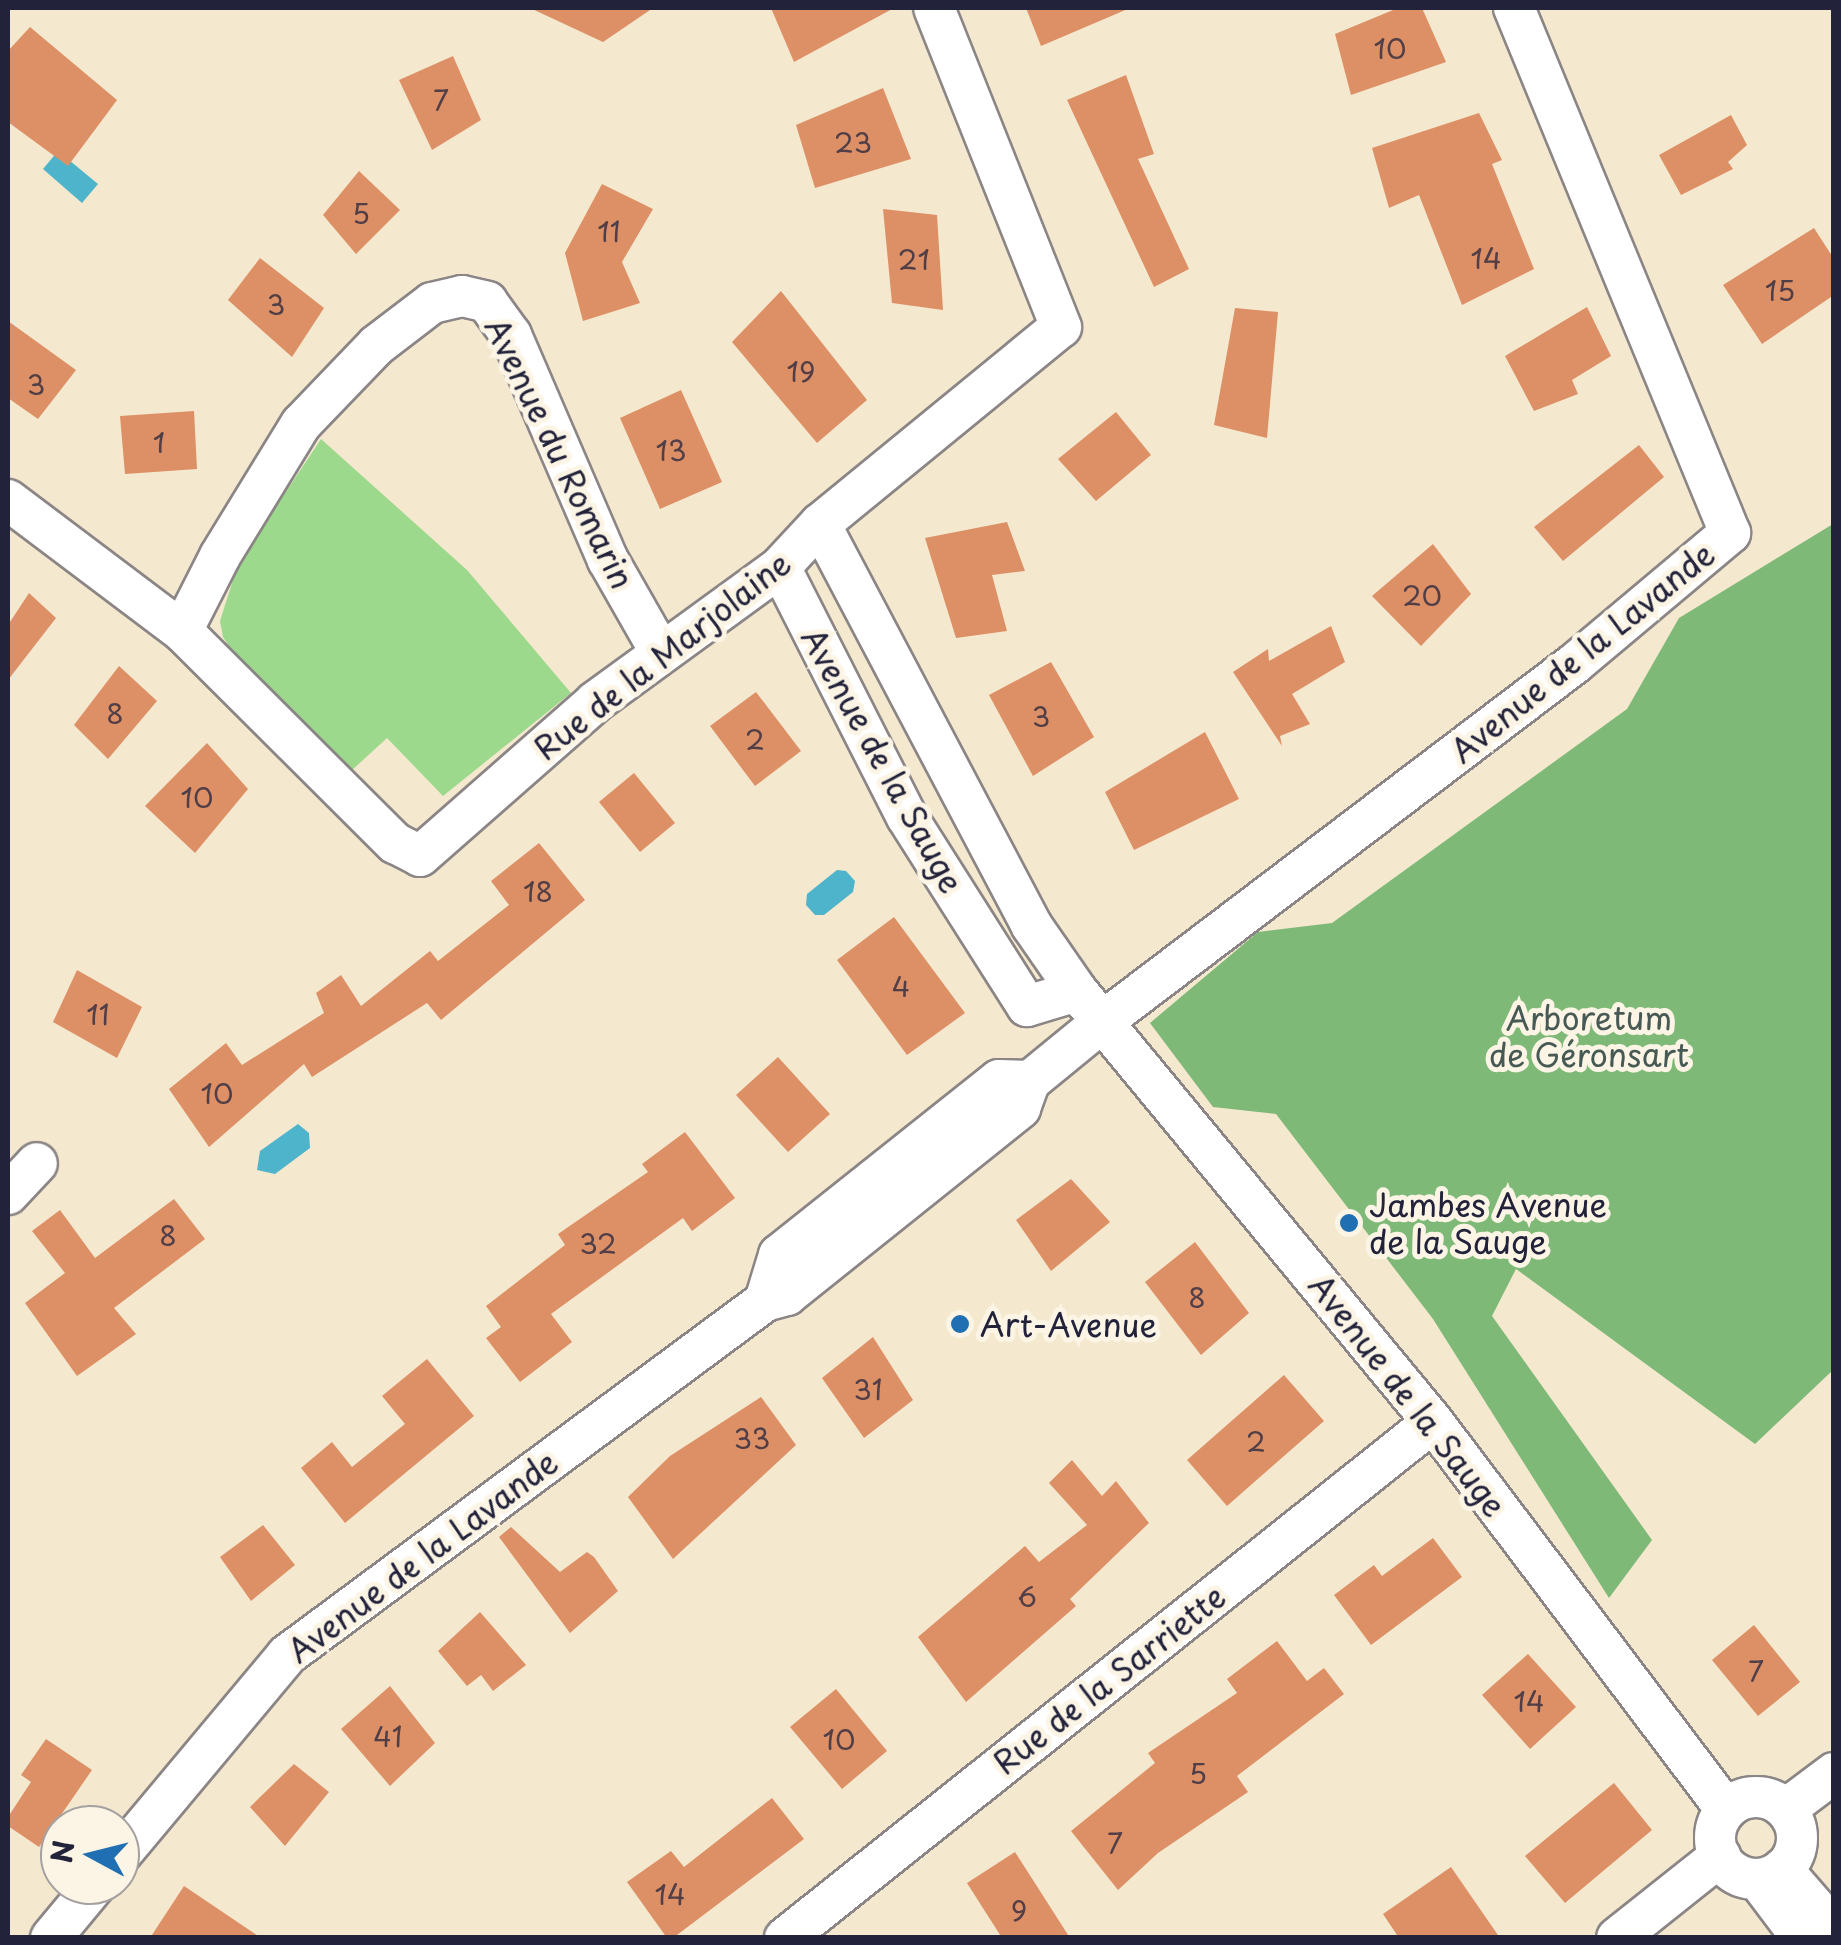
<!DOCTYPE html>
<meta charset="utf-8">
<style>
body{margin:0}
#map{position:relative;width:1841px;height:1945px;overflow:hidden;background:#f4e8cf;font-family:"Playpen Sans",sans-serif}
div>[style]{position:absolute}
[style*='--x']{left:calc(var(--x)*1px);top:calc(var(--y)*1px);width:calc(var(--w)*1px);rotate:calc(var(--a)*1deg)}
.green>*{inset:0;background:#9dd98d}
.forest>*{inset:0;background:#7eb978}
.water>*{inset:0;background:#4db4cb}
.building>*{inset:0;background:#dd9066}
.roads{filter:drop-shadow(2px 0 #8b8585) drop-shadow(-2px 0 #8b8585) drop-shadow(0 2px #8b8585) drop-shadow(0 -2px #8b8585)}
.minor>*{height:40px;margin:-20px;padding:0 20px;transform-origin:20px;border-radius:20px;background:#fff}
.minor>.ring{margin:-20px;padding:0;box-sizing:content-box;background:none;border:40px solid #fff;border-radius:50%}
.dots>*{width:28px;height:28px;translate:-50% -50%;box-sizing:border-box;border:5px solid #fcf5e5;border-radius:50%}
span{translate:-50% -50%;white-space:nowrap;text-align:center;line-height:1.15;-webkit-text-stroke:10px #fcf5e5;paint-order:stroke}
.number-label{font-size:28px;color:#513e46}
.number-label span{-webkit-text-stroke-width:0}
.street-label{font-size:32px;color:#22223b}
.park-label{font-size:32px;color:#475954}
.poi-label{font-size:32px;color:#22223b}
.left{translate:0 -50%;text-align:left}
.frame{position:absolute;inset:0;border:10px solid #22223b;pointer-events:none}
.north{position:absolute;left:40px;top:1805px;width:100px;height:100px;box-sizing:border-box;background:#fcf5e5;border:2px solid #a5a1a1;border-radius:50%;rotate:277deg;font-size:28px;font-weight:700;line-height:40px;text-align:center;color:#22223b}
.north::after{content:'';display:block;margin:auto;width:35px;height:45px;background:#1f6fb2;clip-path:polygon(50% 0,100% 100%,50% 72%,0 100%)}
</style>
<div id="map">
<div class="green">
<div style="clip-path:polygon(321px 439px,467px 570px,571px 693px,443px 796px,387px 738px,351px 771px,234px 654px,223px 637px,220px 621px,238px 564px)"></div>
</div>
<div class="forest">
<div style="clip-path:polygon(1833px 524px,1833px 1370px,1755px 1444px,1516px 1269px,1492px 1316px,1652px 1540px,1609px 1598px,1433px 1319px,1276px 1114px,1213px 1107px,1150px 1023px,1258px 932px,1332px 923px,1627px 709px,1679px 618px)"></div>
</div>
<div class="water">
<div style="clip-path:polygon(58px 151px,98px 184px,82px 203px,43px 169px)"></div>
<div style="clip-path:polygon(837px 870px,846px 871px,855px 881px,853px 892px,824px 915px,815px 915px,806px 905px,807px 894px)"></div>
<div style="clip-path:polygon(298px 1124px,309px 1133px,310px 1148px,275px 1174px,257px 1170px,260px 1151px)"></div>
</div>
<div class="building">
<div style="clip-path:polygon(530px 8px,653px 8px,603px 42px)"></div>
<div style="clip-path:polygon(771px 8px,894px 8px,794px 62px)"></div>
<div style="clip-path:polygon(1026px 8px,1130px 8px,1041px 46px)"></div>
<div style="clip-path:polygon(1398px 8px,1422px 8px,1446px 62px,1351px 95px,1335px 34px)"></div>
<div style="clip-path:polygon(30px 27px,117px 100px,68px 166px,8px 122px,8px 51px)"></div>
<div style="clip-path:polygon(453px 56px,481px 120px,432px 150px,399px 80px)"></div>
<div style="clip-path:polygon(1126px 75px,1154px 154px,1138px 159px,1189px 269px,1154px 287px,1067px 100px)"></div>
<div style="clip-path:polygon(883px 88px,911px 159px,815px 188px,796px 125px)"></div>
<div style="clip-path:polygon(1479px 113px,1502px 160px,1492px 164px,1534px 269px,1462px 305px,1419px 195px,1389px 208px,1372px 148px)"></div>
<div style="clip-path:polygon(1731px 115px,1747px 145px,1728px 162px,1733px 169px,1681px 195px,1659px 155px)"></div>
<div style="clip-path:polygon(359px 171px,400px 210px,356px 254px,323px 215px)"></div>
<div style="clip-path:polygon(602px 184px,653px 209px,622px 262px,640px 303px,583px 321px,565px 253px)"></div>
<div style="clip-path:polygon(883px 209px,937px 215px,943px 310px,892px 303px)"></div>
<div style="clip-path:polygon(1814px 228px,1834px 259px,1834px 295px,1762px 344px,1723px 285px)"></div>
<div style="clip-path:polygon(260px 258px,324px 308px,292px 357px,228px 300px)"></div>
<div style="clip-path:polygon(781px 291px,867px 400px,817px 443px,732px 342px)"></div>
<div style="clip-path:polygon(1587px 307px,1611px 356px,1572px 380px,1578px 394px,1534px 411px,1505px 356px)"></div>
<div style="clip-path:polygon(1235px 308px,1278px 312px,1267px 438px,1214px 425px)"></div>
<div style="clip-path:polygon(8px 321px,76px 370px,38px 419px,8px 398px)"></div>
<div style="clip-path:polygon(681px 390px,722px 482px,660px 509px,620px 418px)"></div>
<div style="clip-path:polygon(194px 411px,197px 469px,125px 474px,120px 416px)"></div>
<div style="clip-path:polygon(1116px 412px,1151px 455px,1096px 501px,1058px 459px)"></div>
<div style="clip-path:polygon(1639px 445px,1664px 477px,1563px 561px,1534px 527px)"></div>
<div style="clip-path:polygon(1007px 522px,1025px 571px,992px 575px,1007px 631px,956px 638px,925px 538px)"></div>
<div style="clip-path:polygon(1433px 544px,1471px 594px,1421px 646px,1372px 596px)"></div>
<div style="clip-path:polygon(29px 593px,56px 618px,8px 680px,8px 625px)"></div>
<div style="clip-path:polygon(1331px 626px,1345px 662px,1292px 694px,1310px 724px,1280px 736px,1282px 746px,1233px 672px,1268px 649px,1269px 661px)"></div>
<div style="clip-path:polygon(1051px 662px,1094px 737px,1033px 776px,989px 695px)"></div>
<div style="clip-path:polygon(119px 666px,157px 701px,108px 759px,74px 725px)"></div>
<div style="clip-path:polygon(756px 692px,801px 751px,755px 786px,710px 726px)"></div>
<div style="clip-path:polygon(1205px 732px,1239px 799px,1134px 850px,1105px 792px)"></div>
<div style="clip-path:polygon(207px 743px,248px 789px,195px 853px,145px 806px)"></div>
<div style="clip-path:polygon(634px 773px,675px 823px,640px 852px,599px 802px)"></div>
<div style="clip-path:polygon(539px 843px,585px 900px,441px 1020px,427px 1003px,312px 1077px,304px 1064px,209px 1147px,169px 1089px,226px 1043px,242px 1065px,324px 1013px,316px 993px,341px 975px,361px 1006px,430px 951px,438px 961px,509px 905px,491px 881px)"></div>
<div style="clip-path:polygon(894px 917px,965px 1013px,907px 1055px,837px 960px)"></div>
<div style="clip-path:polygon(77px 970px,142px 1007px,117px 1058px,53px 1022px)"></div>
<div style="clip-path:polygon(778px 1057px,830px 1114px,788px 1152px,736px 1095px)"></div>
<div style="clip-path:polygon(685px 1132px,735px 1198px,692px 1231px,683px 1218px,551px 1314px,572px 1342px,520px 1382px,486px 1338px,501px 1327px,486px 1306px,565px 1245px,558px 1234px,648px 1172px,642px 1164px)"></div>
<div style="clip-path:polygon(1071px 1179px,1110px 1222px,1051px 1271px,1016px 1220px)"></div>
<div style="clip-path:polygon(174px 1199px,205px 1239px,114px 1308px,136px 1334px,77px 1376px,25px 1303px,65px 1273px,32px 1231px,60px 1210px,95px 1258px)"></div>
<div style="clip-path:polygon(1195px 1242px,1249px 1313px,1201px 1355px,1145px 1282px)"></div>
<div style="clip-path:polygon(873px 1337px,913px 1400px,864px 1438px,822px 1378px)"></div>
<div style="clip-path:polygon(427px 1359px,474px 1416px,345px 1523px,301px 1468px,332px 1442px,352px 1467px,405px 1424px,382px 1396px)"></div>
<div style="clip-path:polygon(1284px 1375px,1324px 1421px,1227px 1506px,1187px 1460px)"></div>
<div style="clip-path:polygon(761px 1397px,796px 1445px,673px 1559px,628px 1497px,670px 1456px)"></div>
<div style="clip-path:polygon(1072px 1460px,1102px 1496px,1116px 1481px,1149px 1523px,1070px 1599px,1076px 1606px,966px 1702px,918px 1637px,1025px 1546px,1039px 1562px,1087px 1525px,1049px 1483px)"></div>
<div style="clip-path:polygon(263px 1525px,295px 1565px,251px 1601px,220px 1557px)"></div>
<div style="clip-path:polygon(511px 1527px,560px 1572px,587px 1552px,594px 1557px,618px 1591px,570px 1633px,499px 1537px)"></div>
<div style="clip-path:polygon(1433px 1538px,1462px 1577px,1371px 1645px,1334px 1595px,1374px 1565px,1382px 1576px)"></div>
<div style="clip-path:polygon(480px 1612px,526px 1665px,493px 1691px,481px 1675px,467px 1686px,438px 1651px)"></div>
<div style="clip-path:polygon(1754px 1625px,1800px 1682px,1758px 1716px,1712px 1660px)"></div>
<div style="clip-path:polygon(1277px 1641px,1307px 1681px,1324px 1668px,1344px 1694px,1237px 1776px,1248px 1792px,1158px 1853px,1118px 1890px,1071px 1831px,1155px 1763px,1148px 1753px,1237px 1693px,1227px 1679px)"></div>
<div style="clip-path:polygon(1528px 1654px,1576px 1707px,1530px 1749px,1482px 1695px)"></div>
<div style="clip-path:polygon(390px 1686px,435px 1743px,390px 1786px,341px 1729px)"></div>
<div style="clip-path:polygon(836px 1689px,887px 1751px,842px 1789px,790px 1727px)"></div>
<div style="clip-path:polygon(46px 1739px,92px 1770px,39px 1847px,8px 1826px,8px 1817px,31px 1782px,21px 1775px)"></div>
<div style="clip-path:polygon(294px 1764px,329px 1792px,285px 1846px,250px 1807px)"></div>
<div style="clip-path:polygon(1614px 1783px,1652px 1830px,1565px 1903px,1525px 1856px)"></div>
<div style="clip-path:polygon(772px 1798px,804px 1839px,673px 1938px,667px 1938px,627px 1882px,671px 1851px,684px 1867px)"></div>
<div style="clip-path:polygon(1015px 1852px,1070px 1938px,1002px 1938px,967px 1883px)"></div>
<div style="clip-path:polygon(1451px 1867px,1500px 1938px,1399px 1938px,1383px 1914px)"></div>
<div style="clip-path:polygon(184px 1886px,261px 1938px,150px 1938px)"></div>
</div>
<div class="roads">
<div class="minor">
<div style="--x:8;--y:500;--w:218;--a:37"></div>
<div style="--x:182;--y:631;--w:301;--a:44.9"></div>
<div style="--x:395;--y:843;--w:28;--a:27"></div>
<div style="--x:420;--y:856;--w:233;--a:-41.3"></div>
<div style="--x:595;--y:702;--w:229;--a:-36.1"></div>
<div style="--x:780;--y:567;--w:59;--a:-47.1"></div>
<div style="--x:820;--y:524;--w:311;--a:-39.3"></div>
<div style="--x:1061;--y:327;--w:343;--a:-111.7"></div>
<div style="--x:820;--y:524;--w:454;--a:62.2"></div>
<div style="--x:1032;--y:926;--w:79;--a:55.3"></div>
<div style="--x:1077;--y:991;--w:559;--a:50.44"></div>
<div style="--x:1433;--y:1422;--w:486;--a:52.9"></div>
<div style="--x:780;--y:567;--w:280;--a:63.1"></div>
<div style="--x:907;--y:817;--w:224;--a:57.6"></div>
<div style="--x:1027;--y:1006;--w:52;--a:-16.7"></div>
<div style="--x:182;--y:631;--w:84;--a:-63.1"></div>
<div style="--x:220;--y:556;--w:155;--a:-58.5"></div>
<div style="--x:301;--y:424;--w:110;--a:-46.1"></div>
<div style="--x:377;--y:345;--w:69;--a:-37.4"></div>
<div style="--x:432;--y:303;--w:31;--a:-13"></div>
<div style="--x:462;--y:296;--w:26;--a:13"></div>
<div style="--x:487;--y:302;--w:41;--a:54"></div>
<div style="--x:511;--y:335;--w:245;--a:66.7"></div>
<div style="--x:608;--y:560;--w:105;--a:60.3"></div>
<div style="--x:1030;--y:1081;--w:31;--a:-178"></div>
<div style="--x:999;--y:1080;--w:281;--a:141.5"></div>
<div style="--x:779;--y:1255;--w:48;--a:106.9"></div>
<div style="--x:765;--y:1301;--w:23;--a:-15"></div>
<div style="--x:787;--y:1295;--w:299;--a:-38.7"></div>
<div style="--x:1020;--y:1108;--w:29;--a:-70"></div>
<div style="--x:1030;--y:1081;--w:93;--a:-39.3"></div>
<div style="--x:1102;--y:1022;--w:592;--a:-37.18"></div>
<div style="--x:1574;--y:664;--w:204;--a:-40"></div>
<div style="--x:1730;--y:533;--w:568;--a:-112.36"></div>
<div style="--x:8;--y:1194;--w:42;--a:-46.9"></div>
<div class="ring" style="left:1715px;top:1797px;width:42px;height:42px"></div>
<div style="--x:1786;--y:1809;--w:60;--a:-36.9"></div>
<div style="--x:120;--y:1855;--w:261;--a:-50.1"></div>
<div style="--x:287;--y:1655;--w:595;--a:-36.52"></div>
<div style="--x:1782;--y:1869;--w:79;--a:49.1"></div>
<div style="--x:1759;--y:1881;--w:71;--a:53"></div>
<div style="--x:51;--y:1938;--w:69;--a:-50.3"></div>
<div style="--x:785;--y:1938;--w:828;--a:-38.53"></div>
<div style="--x:1617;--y:1938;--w:132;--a:-38.5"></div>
</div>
</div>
<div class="dots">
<div style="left:1349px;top:1223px;background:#1f6fb2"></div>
<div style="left:960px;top:1324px;background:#1f6fb2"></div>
</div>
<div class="number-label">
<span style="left:1390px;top:48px">10</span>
<span style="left:441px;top:100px">7</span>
<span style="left:853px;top:142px">23</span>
<span style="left:361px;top:213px">5</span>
<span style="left:609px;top:231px">11</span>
<span style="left:1486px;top:258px">14</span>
<span style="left:914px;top:259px">21</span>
<span style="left:1780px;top:290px">15</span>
<span style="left:276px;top:304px">3</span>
<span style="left:801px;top:371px">19</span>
<span style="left:36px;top:384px">3</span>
<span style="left:159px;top:442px">1</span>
<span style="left:671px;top:450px">13</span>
<span style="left:1422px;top:595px">20</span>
<span style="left:115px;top:713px">8</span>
<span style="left:1041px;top:716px">3</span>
<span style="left:755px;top:739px">2</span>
<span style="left:197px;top:797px">10</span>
<span style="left:538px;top:891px">18</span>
<span style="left:901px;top:986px">4</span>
<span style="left:98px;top:1014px">11</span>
<span style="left:217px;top:1093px">10</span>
<span style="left:168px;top:1235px">8</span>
<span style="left:598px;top:1243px">32</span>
<span style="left:1197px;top:1297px">8</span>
<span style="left:868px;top:1389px">31</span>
<span style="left:752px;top:1438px">33</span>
<span style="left:1256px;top:1441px">2</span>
<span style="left:1027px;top:1596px">6</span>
<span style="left:1756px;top:1671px">7</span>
<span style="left:1529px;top:1701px">14</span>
<span style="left:388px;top:1736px">41</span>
<span style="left:839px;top:1739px">10</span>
<span style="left:1198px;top:1773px">5</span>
<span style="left:1115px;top:1843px">7</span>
<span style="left:670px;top:1894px">14</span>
<span style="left:1019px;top:1910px">9</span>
</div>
<div class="street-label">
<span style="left:560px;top:453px;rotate:64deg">Avenue du Romarin</span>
<span style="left:1582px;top:652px;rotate:-39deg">Avenue de la Lavande</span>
<span style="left:662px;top:655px;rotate:-38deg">Rue de la Marjolaine</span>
<span style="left:883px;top:760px;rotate:61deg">Avenue de la Sauge</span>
<span style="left:1408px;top:1395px;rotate:52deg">Avenue de la Sauge</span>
<span style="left:422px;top:1556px;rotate:-37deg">Avenue de la Lavande</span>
<span style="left:1109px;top:1679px;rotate:-38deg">Rue de la Sarriette</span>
</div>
<div class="park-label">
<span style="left:1589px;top:1036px">Arboretum<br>de Géronsart</span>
</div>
<div class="poi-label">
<span class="left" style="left:1369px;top:1223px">Jambes Avenue<br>de la Sauge</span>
<span class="left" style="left:980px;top:1324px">Art-Avenue</span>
</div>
<div class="frame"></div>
<div class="north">N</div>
</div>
